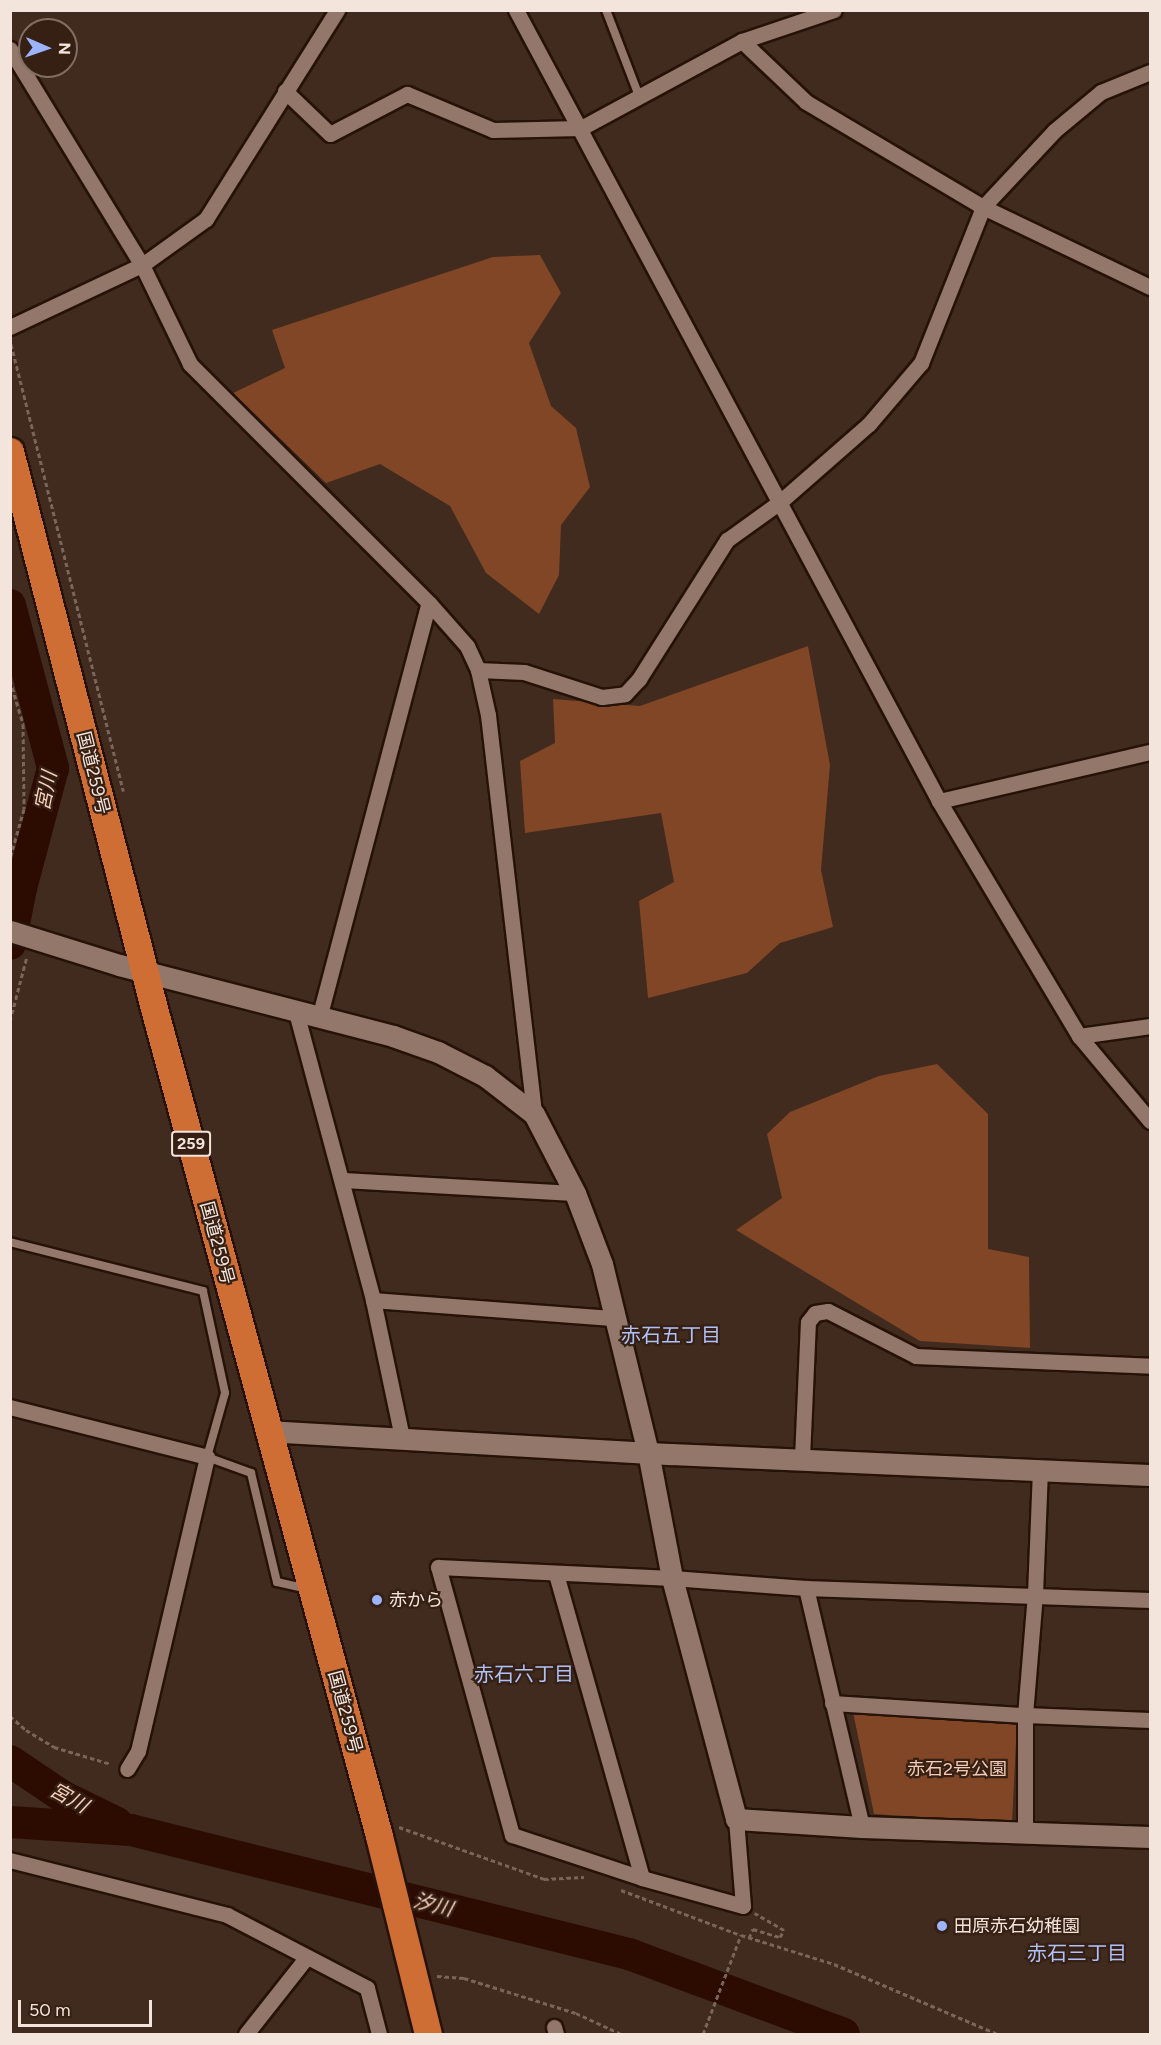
<!DOCTYPE html>
<meta charset="utf-8">
<style>
body{margin:0}
#map{position:relative;width:1161px;height:2045px;overflow:hidden;background:#412a1e;font-family:Figtree,"Noto Sans JP",sans-serif}
div>[style]{position:absolute}
[style*='--x']{left:calc(var(--x)*1px);top:calc(var(--y)*1px);width:calc(var(--w)*1px);rotate:calc(var(--a)*1deg)}
.green>*{inset:0;background:#814625}
.river>*{height:32px;margin:-16px;padding:0 16px;transform-origin:16px;border-radius:16px;background:#2c0b00}
.path>*{height:3px;margin-top:-1.5px;transform-origin:0;background:repeating-linear-gradient(90deg,#7a655a 0 4.5px,transparent 0 7.5px)}
.roads{filter:drop-shadow(2px 0 #261207) drop-shadow(-2px 0 #261207) drop-shadow(0 2px #261207) drop-shadow(0 -2px #261207)}
.lane>*{height:8px;margin:-4px;padding:0 4px;transform-origin:4px;border-radius:4px;background:#92776a}
.street>*{height:15px;margin:-7.5px;padding:0 7.5px;transform-origin:7.5px;border-radius:7.5px;background:#92776a}
.secondary>*{height:21px;margin:-10.5px;padding:0 10.5px;transform-origin:10.5px;border-radius:10.5px;background:#92776a}
.highway>*{height:27px;margin:-13.5px;padding:0 13.5px;transform-origin:13.5px;border-radius:13.5px;background:#ce6d34}
.dots>*{width:16px;height:16px;translate:-50% -50%;box-sizing:border-box;border:3px solid #362014;border-radius:50%}
span{translate:-50% -50%;white-space:nowrap;text-align:center;line-height:1.15;-webkit-text-stroke:4.5px #362014;paint-order:stroke}
.shield-label span{padding:2px 4px;background:#362014;border:2px solid;border-radius:4px;-webkit-text-stroke-width:0}
.shield-label{font-size:16px;color:#f3e4dc;font-weight:700}
.street-label{font-size:18px;color:#f3e4dc}
.poi-label{font-size:18px;color:#f3e4dc}
.left{translate:0 -50%;text-align:left}
.park-label{font-size:18px;color:#f3cbb6}
.water-label{font-size:20px;color:#f8d0bb;font-style:italic}
.neighbourhood-label{font-size:20px;color:#afc2f8}
.frame{position:absolute;inset:0;border:12px solid #f3e4dc;pointer-events:none}
.north{position:absolute;left:18px;top:18px;width:60px;height:60px;box-sizing:border-box;background:#362014;border:2px solid #826e64;border-radius:50%;rotate:92deg;font-size:16px;font-weight:700;line-height:24px;text-align:center;color:#f3e4dc}
.north::after{content:'';display:block;margin:auto;width:21px;height:27px;background:#9cb4fd;clip-path:polygon(50% 0,100% 100%,50% 72%,0 100%)}
.scale{position:absolute;left:18px;top:2000px;width:134px;height:27px;box-sizing:border-box;border:3px solid #f3e4dc;border-top:0;padding-left:8px;font-size:18px;line-height:21px;white-space:nowrap;color:#f3e4dc;-webkit-text-stroke:4px #362014;paint-order:stroke}
</style>
<div id="map">
<div class="green">
<div style="clip-path:polygon(540px 255px,561px 293px,529px 343px,551px 406px,576px 428px,590px 487px,561px 525px,559px 575px,539px 614px,486px 573px,450px 506px,380px 464px,326px 483px,233px 393px,285px 368px,272px 330px,493px 257px)"></div>
<div style="clip-path:polygon(808px 646px,830px 765px,821px 870px,833px 927px,780px 943px,747px 973px,648px 998px,639px 901px,674px 882px,661px 813px,525px 833px,520px 761px,555px 743px,553px 699px,640px 706px)"></div>
<div style="clip-path:polygon(937px 1064px,988px 1114px,988px 1249px,1029px 1257px,1030px 1348px,920px 1341px,736px 1230px,782px 1198px,767px 1134px,790px 1112px,879px 1076px)"></div>
<div style="clip-path:polygon(853px 1712px,1017px 1722px,1012px 1823px,874px 1814px)"></div>
</div>
<div class="river">
<div style="--x:10;--y:605;--w:169;--a:75.2"></div>
<div style="--x:53;--y:768;--w:124;--a:104.9"></div>
<div style="--x:21;--y:888;--w:57;--a:101.1"></div>
<div style="--x:10;--y:1761;--w:63;--a:33.9"></div>
<div style="--x:62;--y:1796;--w:61;--a:26.1"></div>
<div style="--x:10;--y:1822;--w:121;--a:3.8"></div>
<div style="--x:131;--y:1830;--w:513;--a:13.98"></div>
<div style="--x:629;--y:1954;--w:229;--a:20.4"></div>
</div>
<div class="path">
<div style="--x:11;--y:344;--w:461;--a:75.9"></div>
<div style="--x:10;--y:680;--w:46;--a:73.5"></div>
<div style="--x:23;--y:724;--w:85;--a:89.3"></div>
<div style="--x:24;--y:809;--w:51;--a:105.9"></div>
<div style="--x:10;--y:1021;--w:67;--a:-75.3"></div>
<div style="--x:10;--y:1716;--w:21;--a:41"></div>
<div style="--x:26;--y:1730;--w:33;--a:31"></div>
<div style="--x:54;--y:1747;--w:59;--a:16.6"></div>
<div style="--x:399;--y:1827;--w:154;--a:19.7"></div>
<div style="--x:544;--y:1879;--w:40;--a:-2.9"></div>
<div style="--x:621;--y:1890;--w:128;--a:20.6"></div>
<div style="--x:741;--y:1935;--w:97;--a:17.3"></div>
<div style="--x:834;--y:1964;--w:177;--a:23.2"></div>
<div style="--x:749;--y:1938;--w:10;--a:-66"></div>
<div style="--x:753;--y:1929;--w:28;--a:17"></div>
<div style="--x:780;--y:1937;--w:8;--a:-60"></div>
<div style="--x:784;--y:1930;--w:34;--a:-150"></div>
<div style="--x:437;--y:1976;--w:27;--a:4"></div>
<div style="--x:464;--y:1978;--w:117;--a:17.4"></div>
<div style="--x:576;--y:2013;--w:50;--a:25"></div>
<div style="--x:703;--y:2034;--w:106;--a:-69"></div>
</div>
<div class="roads">
<div class="lane">
<div style="--x:606;--y:10;--w:92;--a:69"></div>
<div style="--x:10;--y:1242;--w:199;--a:14.2"></div>
<div style="--x:203;--y:1291;--w:104;--a:77.8"></div>
<div style="--x:225;--y:1393;--w:66;--a:105.7"></div>
<div style="--x:207;--y:1457;--w:47;--a:20"></div>
<div style="--x:251;--y:1473;--w:112;--a:76.6"></div>
<div style="--x:277;--y:1582;--w:31;--a:13"></div>
</div>
<div class="street">
<div style="--x:516;--y:10;--w:897;--a:61.86"></div>
<div style="--x:939;--y:801;--w:274;--a:59.2"></div>
<div style="--x:1079;--y:1036;--w:111;--a:50.1"></div>
<div style="--x:742;--y:41;--w:88;--a:43.6"></div>
<div style="--x:806;--y:102;--w:206;--a:30.7"></div>
<div style="--x:983;--y:207;--w:185;--a:25.6"></div>
<div style="--x:10;--y:49;--w:253;--a:58.6"></div>
<div style="--x:142;--y:265;--w:110;--a:64.1"></div>
<div style="--x:190;--y:364;--w:338;--a:45"></div>
<div style="--x:429;--y:603;--w:57;--a:48.5"></div>
<div style="--x:467;--y:646;--w:26;--a:65"></div>
<div style="--x:478;--y:670;--w:46;--a:77.5"></div>
<div style="--x:488;--y:715;--w:402;--a:83.4"></div>
<div style="--x:285;--y:91;--w:62;--a:43.7"></div>
<div style="--x:330;--y:134;--w:87;--a:-27.5"></div>
<div style="--x:407;--y:94;--w:93;--a:22.7"></div>
<div style="--x:493;--y:130;--w:88;--a:-1.3"></div>
<div style="--x:581;--y:128;--w:183;--a:-28.4"></div>
<div style="--x:742;--y:41;--w:97;--a:-18.6"></div>
<div style="--x:10;--y:327;--w:146;--a:-25.2"></div>
<div style="--x:142;--y:265;--w:79;--a:-35.7"></div>
<div style="--x:206;--y:219;--w:247;--a:-57.9"></div>
<div style="--x:478;--y:670;--w:46;--a:2.5"></div>
<div style="--x:524;--y:672;--w:82;--a:17.8"></div>
<div style="--x:602;--y:697;--w:23;--a:-7"></div>
<div style="--x:625;--y:694;--w:21;--a:-47"></div>
<div style="--x:639;--y:679;--w:165;--a:-57.7"></div>
<div style="--x:727;--y:540;--w:67;--a:-35.8"></div>
<div style="--x:781;--y:501;--w:117;--a:-41.2"></div>
<div style="--x:869;--y:424;--w:80;--a:-49.6"></div>
<div style="--x:921;--y:363;--w:168;--a:-68.3"></div>
<div style="--x:983;--y:207;--w:104;--a:-46.9"></div>
<div style="--x:1054;--y:131;--w:61;--a:-39.7"></div>
<div style="--x:1101;--y:92;--w:53;--a:-22.2"></div>
<div style="--x:939;--y:801;--w:217;--a:-13.1"></div>
<div style="--x:296;--y:1012;--w:298;--a:75"></div>
<div style="--x:373;--y:1300;--w:141;--a:78.1"></div>
<div style="--x:319;--y:1018;--w:429;--a:-75.2"></div>
<div style="--x:1079;--y:1036;--w:72;--a:-8"></div>
<div style="--x:342;--y:1180;--w:233;--a:3.2"></div>
<div style="--x:373;--y:1300;--w:242;--a:4.3"></div>
<div style="--x:10;--y:1407;--w:203;--a:14.2"></div>
<div style="--x:207;--y:1457;--w:302;--a:103.2"></div>
<div style="--x:138;--y:1751;--w:21;--a:121"></div>
<div style="--x:802;--y:1458;--w:136;--a:-87.5"></div>
<div style="--x:808;--y:1322;--w:11;--a:-52"></div>
<div style="--x:815;--y:1313;--w:13;--a:-9"></div>
<div style="--x:828;--y:1311;--w:99;--a:27.1"></div>
<div style="--x:916;--y:1356;--w:234;--a:2.4"></div>
<div style="--x:556;--y:1574;--w:316;--a:74.2"></div>
<div style="--x:806;--y:1588;--w:245;--a:76.8"></div>
<div style="--x:832;--y:1703;--w:193;--a:3.6"></div>
<div style="--x:1025;--y:1715;--w:125;--a:2.3"></div>
<div style="--x:736;--y:1819;--w:87;--a:85.4"></div>
<div style="--x:743;--y:1906;--w:105;--a:-164.5"></div>
<div style="--x:642;--y:1878;--w:137;--a:-161.7"></div>
<div style="--x:512;--y:1835;--w:278;--a:-105.4"></div>
<div style="--x:438;--y:1567;--w:234;--a:2.7"></div>
<div style="--x:672;--y:1578;--w:134;--a:4.3"></div>
<div style="--x:806;--y:1588;--w:344;--a:2"></div>
<div style="--x:1025;--y:1831;--w:116;--a:-90"></div>
<div style="--x:1025;--y:1715;--w:121;--a:-85.3"></div>
<div style="--x:1035;--y:1594;--w:124;--a:-87.7"></div>
<div style="--x:10;--y:1860;--w:224;--a:14.2"></div>
<div style="--x:227;--y:1915;--w:158;--a:27.5"></div>
<div style="--x:367;--y:1988;--w:48;--a:75.4"></div>
<div style="--x:554;--y:2027;--w:7;--a:74"></div>
<div style="--x:246;--y:2034;--w:97;--a:-51.7"></div>
</div>
<div class="secondary">
<div style="--x:10;--y:931;--w:114;--a:17.3"></div>
<div style="--x:119;--y:965;--w:283;--a:14.5"></div>
<div style="--x:393;--y:1036;--w:48;--a:19.6"></div>
<div style="--x:438;--y:1052;--w:53;--a:27.1"></div>
<div style="--x:485;--y:1076;--w:62;--a:37.8"></div>
<div style="--x:534;--y:1114;--w:89;--a:62.6"></div>
<div style="--x:575;--y:1193;--w:76;--a:69.2"></div>
<div style="--x:602;--y:1264;--w:194;--a:76.3"></div>
<div style="--x:648;--y:1452;--w:128;--a:79.2"></div>
<div style="--x:672;--y:1578;--w:249;--a:75.1"></div>
<div style="--x:736;--y:1819;--w:126;--a:3.6"></div>
<div style="--x:862;--y:1827;--w:288;--a:2"></div>
<div style="--x:268;--y:1431;--w:403;--a:3.3"></div>
<div style="--x:670;--y:1454;--w:480;--a:2.5"></div>
</div>
<div class="highway">
<div style="--x:10;--y:451;--w:579;--a:75.51"></div>
<div style="--x:155;--y:1012;--w:854;--a:74.79"></div>
<div style="--x:379;--y:1836;--w:204;--a:76.1"></div>
</div>
</div>
<div class="dots">
<div style="left:377px;top:1600px;background:#9cb4fd"></div>
<div style="left:942px;top:1926px;background:#9cb4fd"></div>
</div>
<div class="shield-label">
<span style="left:191px;top:1144px">259</span>
</div>
<div class="street-label">
<span style="left:93px;top:773px;rotate:76deg">国道259号</span>
<span style="left:217px;top:1243px;rotate:75deg">国道259号</span>
<span style="left:345px;top:1712px;rotate:75deg">国道259号</span>
</div>
<div class="poi-label">
<span class="left" style="left:389px;top:1600px">赤から</span>
<span class="left" style="left:954px;top:1926px">田原赤石幼稚園</span>
</div>
<div class="park-label">
<span style="left:957px;top:1769px">赤石2号公園</span>
</div>
<div class="water-label">
<span style="left:46px;top:791px;rotate:-79deg">宮川</span>
<span style="left:69px;top:1798px;rotate:29deg">宮川</span>
<span style="left:433px;top:1905px;rotate:14deg">汐川</span>
</div>
<div class="neighbourhood-label">
<span style="left:671px;top:1335px">赤石五丁目</span>
<span style="left:524px;top:1674px">赤石六丁目</span>
<span style="left:1077px;top:1953px">赤石三丁目</span>
</div>
<div class="frame"></div>
<div class="north">N</div>
<div class="scale">50 m</div>
</div>
